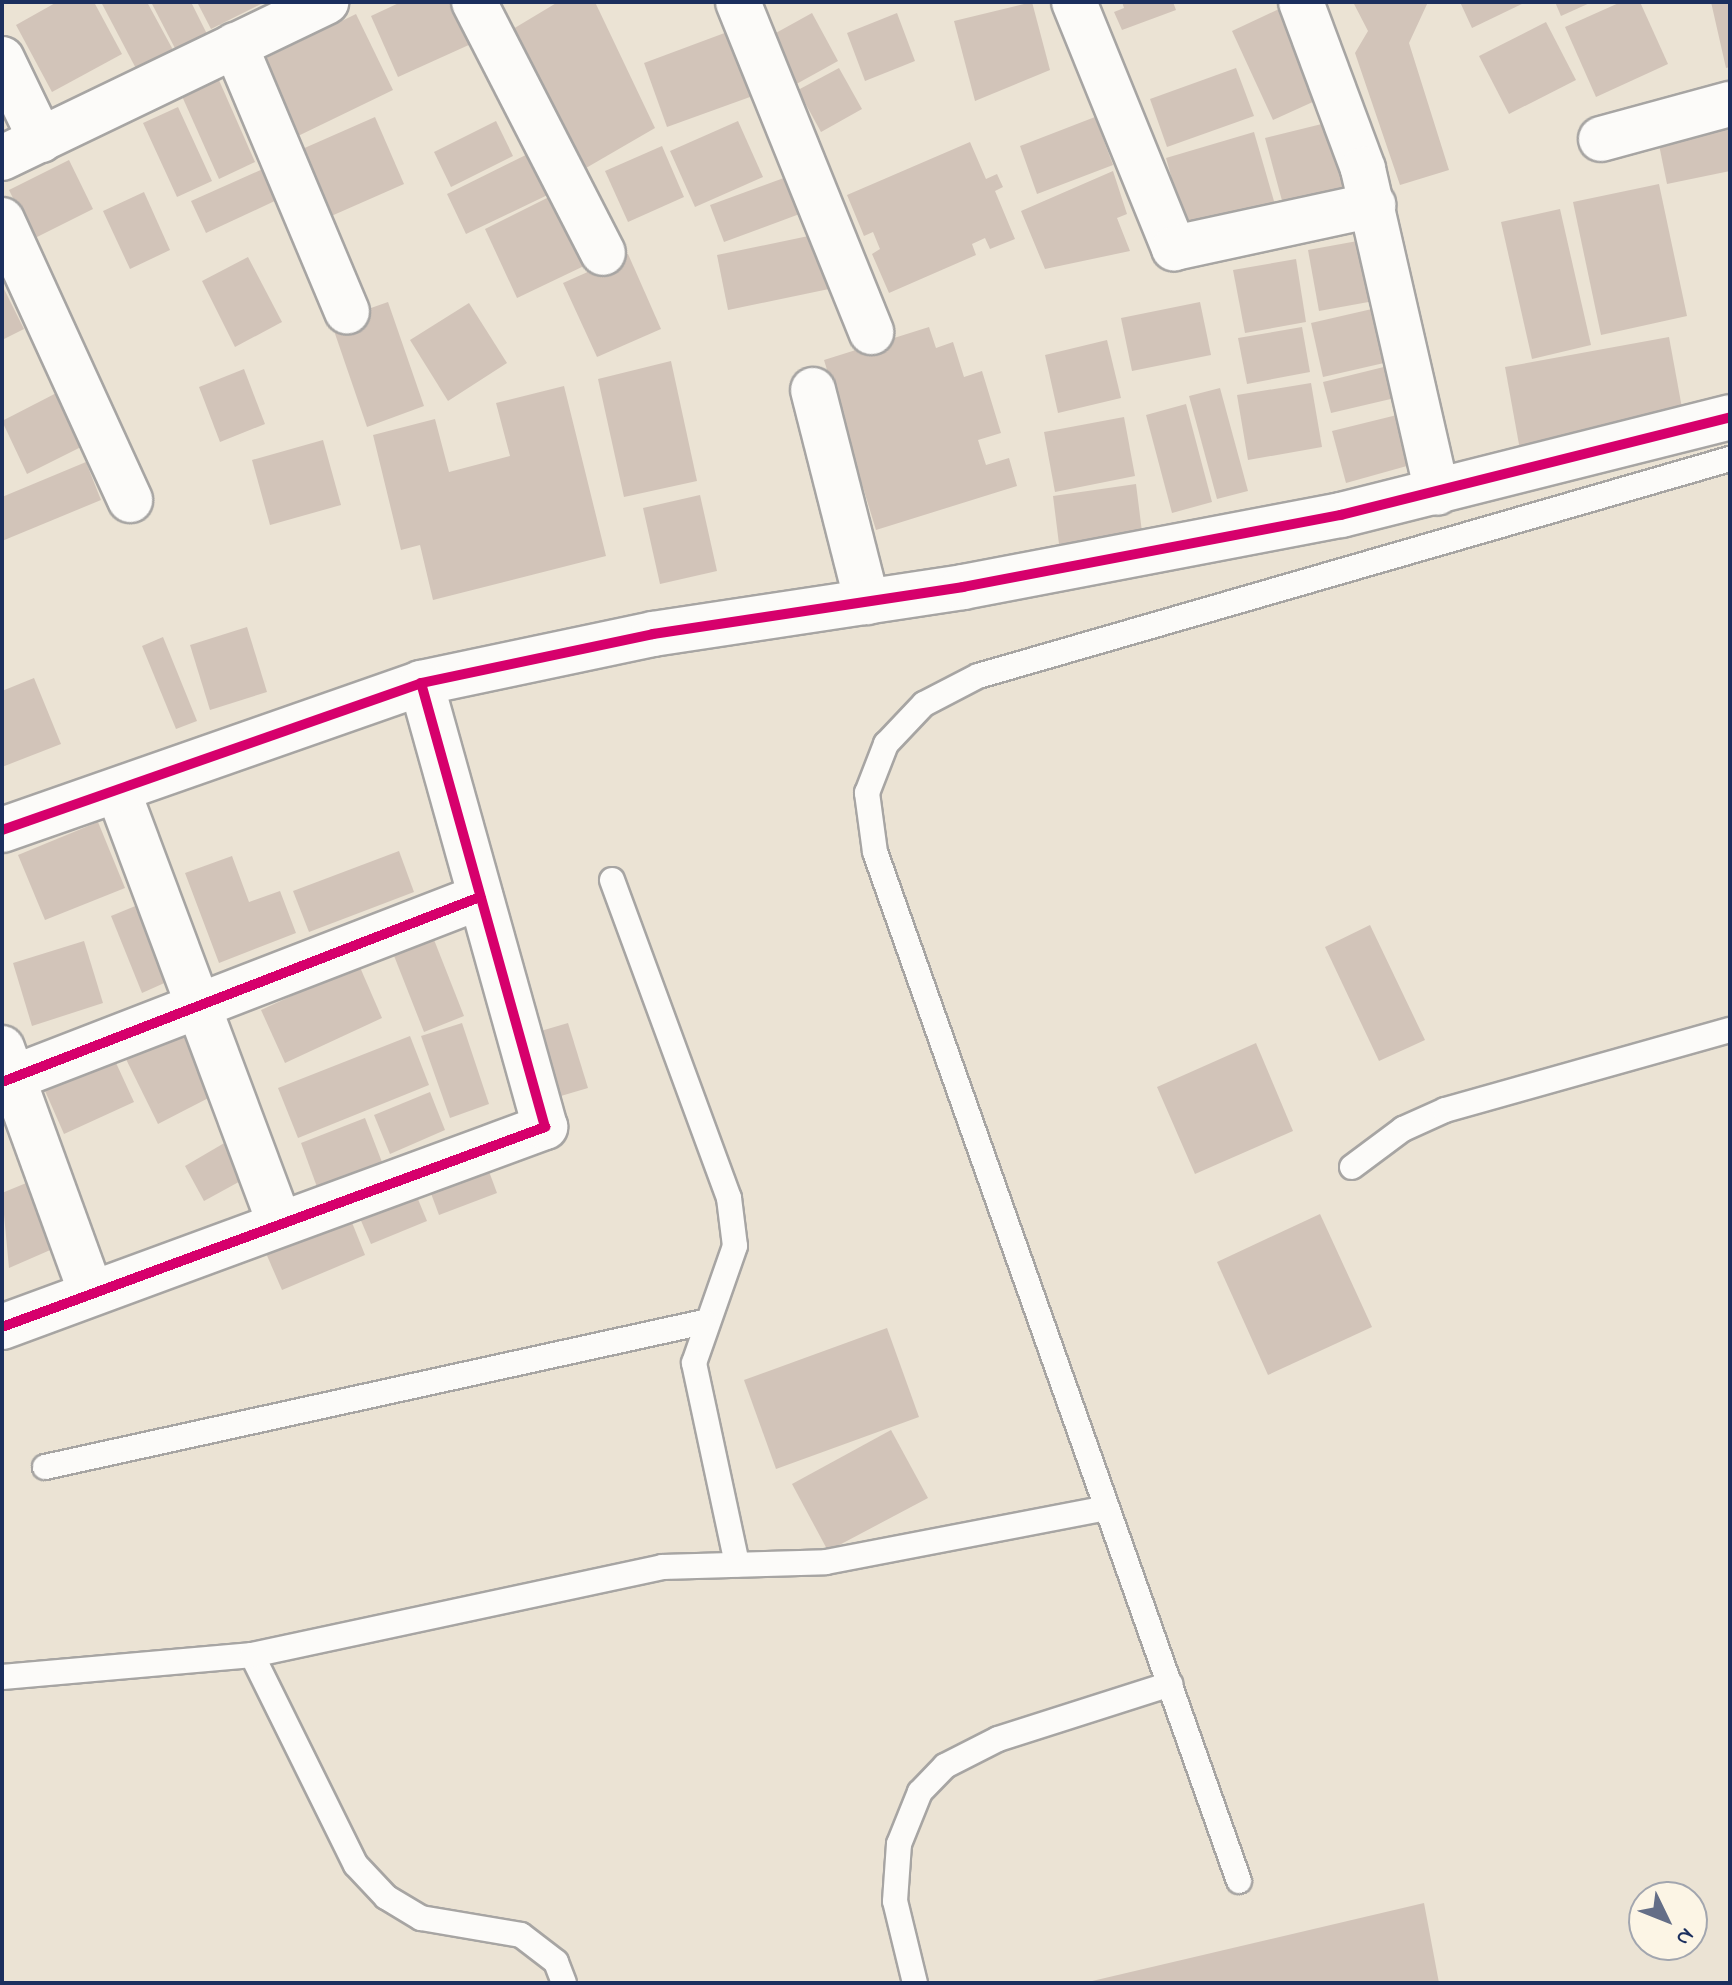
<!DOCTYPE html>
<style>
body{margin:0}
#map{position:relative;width:1732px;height:1985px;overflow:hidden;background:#ebe3d4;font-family:"Indie Flower",sans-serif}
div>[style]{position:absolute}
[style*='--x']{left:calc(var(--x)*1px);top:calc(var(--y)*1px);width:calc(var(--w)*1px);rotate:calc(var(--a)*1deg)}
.building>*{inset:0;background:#d2c4b9}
.roads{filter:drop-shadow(2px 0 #a7a5a3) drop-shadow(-2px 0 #a7a5a3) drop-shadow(0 2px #a7a5a3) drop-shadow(0 -2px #a7a5a3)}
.service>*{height:24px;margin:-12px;padding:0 12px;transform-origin:12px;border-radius:12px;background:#fcfbf9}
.minor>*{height:44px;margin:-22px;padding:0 22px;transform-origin:22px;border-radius:22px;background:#fcfbf9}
.cycleway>*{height:10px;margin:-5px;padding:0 5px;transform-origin:5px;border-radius:5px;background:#d6006c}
span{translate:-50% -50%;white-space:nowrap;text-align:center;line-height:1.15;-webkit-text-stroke:6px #fcf5e5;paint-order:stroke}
.frame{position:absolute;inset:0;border:4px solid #1b2f5e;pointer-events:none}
.north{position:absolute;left:1628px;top:1881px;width:80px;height:80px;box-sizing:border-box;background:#fcf5e5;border:2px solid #a2a6af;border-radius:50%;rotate:133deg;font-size:22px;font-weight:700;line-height:32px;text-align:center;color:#1b2f5e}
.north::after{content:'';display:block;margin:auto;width:28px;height:36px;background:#646e87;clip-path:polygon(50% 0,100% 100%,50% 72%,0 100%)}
</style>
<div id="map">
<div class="building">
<div style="clip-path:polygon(57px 2px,94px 2px,122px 54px,52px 92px,16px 25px)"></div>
<div style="clip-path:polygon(101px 2px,147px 2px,178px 59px,141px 78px)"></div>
<div style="clip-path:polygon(151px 2px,191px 2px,210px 40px,179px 56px)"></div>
<div style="clip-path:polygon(197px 2px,265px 2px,211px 29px)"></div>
<div style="clip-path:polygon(401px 2px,452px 2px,471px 44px,398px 77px,371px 16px)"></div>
<div style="clip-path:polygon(558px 2px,595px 2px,655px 128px,586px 168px,508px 32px)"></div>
<div style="clip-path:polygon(1032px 2px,1050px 70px,975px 101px,954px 21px)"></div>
<div style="clip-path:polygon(1122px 2px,1173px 2px,1176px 10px,1122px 30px,1114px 12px,1124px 8px)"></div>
<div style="clip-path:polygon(1294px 2px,1326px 96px,1273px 120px,1232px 31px)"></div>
<div style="clip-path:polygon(1353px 2px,1428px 2px,1409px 43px,1449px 170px,1400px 185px,1355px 53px,1368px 31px)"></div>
<div style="clip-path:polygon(1460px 2px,1526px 2px,1472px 28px)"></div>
<div style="clip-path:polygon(1555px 2px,1592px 2px,1561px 16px)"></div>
<div style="clip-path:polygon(1621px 2px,1640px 2px,1668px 64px,1596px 97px,1565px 27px)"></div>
<div style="clip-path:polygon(1711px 2px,1730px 2px,1730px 67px,1726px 68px)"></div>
<div style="clip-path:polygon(812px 13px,838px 61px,791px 87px,765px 39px)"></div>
<div style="clip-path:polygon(897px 13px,915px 61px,865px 81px,847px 33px)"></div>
<div style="clip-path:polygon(356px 14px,393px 90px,298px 136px,262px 60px)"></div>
<div style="clip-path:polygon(1546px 22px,1576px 80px,1509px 114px,1479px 56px)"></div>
<div style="clip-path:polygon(738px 28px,761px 93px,667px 127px,644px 63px)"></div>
<div style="clip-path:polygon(839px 68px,862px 109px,821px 132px,798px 90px)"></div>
<div style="clip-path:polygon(1236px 68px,1254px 116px,1167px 147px,1150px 99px)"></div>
<div style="clip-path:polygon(218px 78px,255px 162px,219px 179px,181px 94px)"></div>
<div style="clip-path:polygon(178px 107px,212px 181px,177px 197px,143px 123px)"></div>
<div style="clip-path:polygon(375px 117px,404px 184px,329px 217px,300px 150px)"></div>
<div style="clip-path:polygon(1095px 117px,1113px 165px,1037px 194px,1020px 146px)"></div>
<div style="clip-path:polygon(1730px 120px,1730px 171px,1667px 184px,1657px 135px)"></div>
<div style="clip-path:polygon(496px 121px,513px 156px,451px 187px,434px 152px)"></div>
<div style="clip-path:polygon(738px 121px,763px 177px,695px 207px,670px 151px)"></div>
<div style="clip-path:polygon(1334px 121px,1359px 200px,1287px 219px,1265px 138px)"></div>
<div style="clip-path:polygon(1254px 132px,1278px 215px,1189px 239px,1166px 158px)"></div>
<div style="clip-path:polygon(970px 142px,986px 179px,997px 174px,1003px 187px,995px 191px,1015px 239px,990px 249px,985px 238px,972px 244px,976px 255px,889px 293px,872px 254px,880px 249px,873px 232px,864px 236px,847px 195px)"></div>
<div style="clip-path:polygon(662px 146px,684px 197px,628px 222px,605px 171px)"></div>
<div style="clip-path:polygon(538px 149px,558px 190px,466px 234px,447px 194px)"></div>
<div style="clip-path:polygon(69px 160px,93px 209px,33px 239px,9px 190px)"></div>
<div style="clip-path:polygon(265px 168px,279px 199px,206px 233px,191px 201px)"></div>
<div style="clip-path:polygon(1113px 171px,1127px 214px,1117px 218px,1130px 251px,1045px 269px,1021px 211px)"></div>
<div style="clip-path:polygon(800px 172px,813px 209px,724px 242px,710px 205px)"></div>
<div style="clip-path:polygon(1659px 184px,1687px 316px,1601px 335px,1573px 202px)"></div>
<div style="clip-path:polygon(144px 192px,170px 250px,130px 269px,103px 211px)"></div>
<div style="clip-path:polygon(551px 196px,584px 266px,517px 298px,485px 229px)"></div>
<div style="clip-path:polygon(1560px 209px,1591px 345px,1532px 359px,1501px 222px)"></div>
<div style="clip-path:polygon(818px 234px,829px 289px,728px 310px,717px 255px)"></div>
<div style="clip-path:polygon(1363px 240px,1374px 301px,1319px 311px,1308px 250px)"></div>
<div style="clip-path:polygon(628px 254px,661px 329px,597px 357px,563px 283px)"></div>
<div style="clip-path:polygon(248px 257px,282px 322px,235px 347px,202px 281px)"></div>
<div style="clip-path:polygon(1296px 259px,1306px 322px,1245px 333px,1233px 270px)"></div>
<div style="clip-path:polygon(4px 289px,24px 329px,2px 340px,2px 290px)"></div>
<div style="clip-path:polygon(388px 302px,424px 406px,367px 427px,331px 322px)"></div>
<div style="clip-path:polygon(1200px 302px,1211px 355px,1132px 371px,1121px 318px)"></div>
<div style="clip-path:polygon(469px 303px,507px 363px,448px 401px,410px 340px)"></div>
<div style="clip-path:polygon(1372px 309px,1384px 363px,1323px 377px,1311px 323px)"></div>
<div style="clip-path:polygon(929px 327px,936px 348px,953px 342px,964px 377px,982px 371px,1001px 433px,978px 440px,986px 465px,1009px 458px,1017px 486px,876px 530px,824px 360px)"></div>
<div style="clip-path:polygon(1302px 327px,1310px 372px,1247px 384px,1238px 338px)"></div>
<div style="clip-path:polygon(1669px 337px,1684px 419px,1520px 450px,1505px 367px)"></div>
<div style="clip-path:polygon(1107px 340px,1121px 398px,1058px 413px,1045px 355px)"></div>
<div style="clip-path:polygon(671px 361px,697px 481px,624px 497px,598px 379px)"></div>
<div style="clip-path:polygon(1404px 362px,1412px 394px,1331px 413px,1323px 382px)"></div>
<div style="clip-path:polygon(244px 369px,265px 424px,220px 442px,199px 387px)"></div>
<div style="clip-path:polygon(1311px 383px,1322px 447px,1248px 460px,1237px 395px)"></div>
<div style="clip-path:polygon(70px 386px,97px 439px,27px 474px,2px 421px)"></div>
<div style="clip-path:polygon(564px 386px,606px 556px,433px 600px,420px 545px,401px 550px,373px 435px,435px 419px,449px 472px,510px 456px,496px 403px)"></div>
<div style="clip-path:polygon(1220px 388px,1248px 491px,1217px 499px,1189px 396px)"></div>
<div style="clip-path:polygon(1186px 404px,1212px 502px,1172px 513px,1146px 415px)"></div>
<div style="clip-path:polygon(1401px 414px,1414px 464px,1346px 483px,1332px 431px)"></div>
<div style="clip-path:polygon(1124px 417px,1135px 476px,1055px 492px,1044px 432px)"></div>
<div style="clip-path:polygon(323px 440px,341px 505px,270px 525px,252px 460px)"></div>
<div style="clip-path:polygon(86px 462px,101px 500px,2px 541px,2px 497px)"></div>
<div style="clip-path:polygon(1136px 484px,1142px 532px,1059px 544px,1053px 496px)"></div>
<div style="clip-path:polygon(700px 495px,717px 571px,660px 584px,643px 508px)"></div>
<div style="clip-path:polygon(247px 627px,267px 692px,210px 710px,190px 645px)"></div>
<div style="clip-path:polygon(163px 637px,197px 721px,176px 729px,142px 646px)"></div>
<div style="clip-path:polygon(34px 678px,61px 744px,2px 767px,2px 691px)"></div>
<div style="clip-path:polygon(98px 822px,125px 888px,45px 920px,18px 855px)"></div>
<div style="clip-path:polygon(399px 851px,414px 892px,309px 932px,293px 891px)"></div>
<div style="clip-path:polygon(232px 856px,249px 902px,280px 891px,296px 933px,219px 963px,185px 873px)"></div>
<div style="clip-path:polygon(150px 900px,180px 976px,142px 993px,111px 916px)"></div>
<div style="clip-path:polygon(1370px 925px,1425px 1040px,1379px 1061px,1325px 947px)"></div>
<div style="clip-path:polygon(429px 927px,464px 1016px,424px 1032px,389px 943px)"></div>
<div style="clip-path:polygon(84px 941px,103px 1003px,32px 1026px,13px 963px)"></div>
<div style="clip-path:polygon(359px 965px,382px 1018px,285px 1063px,261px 1010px)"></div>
<div style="clip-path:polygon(185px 1018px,222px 1091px,158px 1124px,121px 1049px)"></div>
<div style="clip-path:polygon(462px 1023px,489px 1104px,450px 1118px,421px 1036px)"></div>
<div style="clip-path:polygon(568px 1023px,588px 1088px,554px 1098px,534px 1033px)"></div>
<div style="clip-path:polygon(410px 1036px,429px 1085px,298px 1138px,278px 1088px)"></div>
<div style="clip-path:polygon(1256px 1043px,1293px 1131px,1195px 1174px,1157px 1087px)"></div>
<div style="clip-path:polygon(111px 1052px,134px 1102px,64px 1134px,42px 1084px)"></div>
<div style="clip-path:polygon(430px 1092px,445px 1130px,390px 1154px,374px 1115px)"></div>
<div style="clip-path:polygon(365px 1118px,382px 1162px,317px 1187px,301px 1143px)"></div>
<div style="clip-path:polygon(226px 1142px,246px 1178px,204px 1201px,185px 1166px)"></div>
<div style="clip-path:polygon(487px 1166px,497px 1193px,439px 1215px,429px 1188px)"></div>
<div style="clip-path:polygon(36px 1179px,64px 1244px,9px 1268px,2px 1193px)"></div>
<div style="clip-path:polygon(415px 1192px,427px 1221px,371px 1244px,359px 1216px)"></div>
<div style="clip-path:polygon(1320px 1214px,1372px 1327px,1268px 1375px,1217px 1262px)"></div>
<div style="clip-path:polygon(349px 1215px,365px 1255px,282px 1290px,265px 1251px)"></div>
<div style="clip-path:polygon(887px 1328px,919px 1417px,776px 1469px,744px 1380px)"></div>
<div style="clip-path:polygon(891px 1430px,928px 1498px,828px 1551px,792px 1484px)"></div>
<div style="clip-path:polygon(1424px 1903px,1439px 1983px,1088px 1983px,1088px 1982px)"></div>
</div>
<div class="roads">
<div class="service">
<div style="--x:612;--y:880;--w:339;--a:69.8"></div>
<div style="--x:729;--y:1198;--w:48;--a:82.9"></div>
<div style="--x:735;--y:1246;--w:124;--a:109.3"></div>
<div style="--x:694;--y:1363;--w:206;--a:77.9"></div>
<div style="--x:1352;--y:1167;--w:64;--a:-36.7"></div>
<div style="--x:1403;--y:1129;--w:46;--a:-24.3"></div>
<div style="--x:1445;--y:1110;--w:296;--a:-15.7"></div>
<div style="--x:45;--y:1467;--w:675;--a:-12.41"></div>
<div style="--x:252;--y:1655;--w:234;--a:63.7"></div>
<div style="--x:356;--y:1865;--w:44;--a:46.8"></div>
<div style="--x:386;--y:1897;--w:41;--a:31"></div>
<div style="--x:421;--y:1918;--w:101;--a:9.6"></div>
<div style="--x:521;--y:1935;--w:44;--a:37.6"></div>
<div style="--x:556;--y:1962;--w:22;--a:69"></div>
<div style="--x:2;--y:1677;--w:251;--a:-5"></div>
<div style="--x:252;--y:1655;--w:419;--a:-12.1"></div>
<div style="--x:662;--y:1567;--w:164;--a:-1.7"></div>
<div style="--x:826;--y:1562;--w:286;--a:-10.9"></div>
<div style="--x:1239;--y:1881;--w:1091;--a:-109.48"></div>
<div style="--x:875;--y:852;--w:60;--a:-97.7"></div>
<div style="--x:867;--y:793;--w:53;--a:-68.8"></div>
<div style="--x:886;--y:744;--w:55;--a:-46.5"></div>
<div style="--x:924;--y:704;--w:61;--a:-27.4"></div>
<div style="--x:978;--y:676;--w:783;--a:-16.1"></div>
<div style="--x:915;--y:1983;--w:84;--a:-103.7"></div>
<div style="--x:895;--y:1901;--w:57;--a:-86"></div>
<div style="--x:899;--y:1844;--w:56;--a:-68"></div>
<div style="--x:920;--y:1792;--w:36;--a:-46"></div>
<div style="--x:945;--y:1766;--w:59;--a:-27"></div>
<div style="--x:998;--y:1739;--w:181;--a:-17.7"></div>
</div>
<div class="minor">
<div style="--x:474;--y:2;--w:282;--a:62.8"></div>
<div style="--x:738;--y:2;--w:356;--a:68"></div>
<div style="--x:1074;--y:2;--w:266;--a:67.9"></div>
<div style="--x:1174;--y:248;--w:204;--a:-12.2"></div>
<div style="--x:1301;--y:2;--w:178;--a:69.6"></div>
<div style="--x:1363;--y:169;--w:332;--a:77.1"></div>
<div style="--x:235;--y:45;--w:289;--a:67.2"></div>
<div style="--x:2;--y:59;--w:90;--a:64.3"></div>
<div style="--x:1601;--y:139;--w:134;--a:-15.2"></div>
<div style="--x:2;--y:158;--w:360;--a:-25.7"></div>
<div style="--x:2;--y:220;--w:308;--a:65.4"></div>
<div style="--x:813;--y:390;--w:219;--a:75.7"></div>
<div style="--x:118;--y:791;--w:458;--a:69.5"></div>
<div style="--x:2;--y:830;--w:444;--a:-19.3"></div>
<div style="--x:421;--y:683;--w:237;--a:-11.9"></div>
<div style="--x:653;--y:634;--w:314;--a:-8.6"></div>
<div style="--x:963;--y:587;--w:385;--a:-10.8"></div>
<div style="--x:1341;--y:515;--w:401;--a:-14.1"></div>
<div style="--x:2;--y:1048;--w:261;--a:70"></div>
<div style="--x:2;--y:1082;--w:513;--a:-21.16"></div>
<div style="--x:2;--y:1327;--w:579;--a:-20.22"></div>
<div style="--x:545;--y:1127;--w:461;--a:-105.6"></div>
</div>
</div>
<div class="cycleway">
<div style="--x:2;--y:830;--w:444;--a:-19.3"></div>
<div style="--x:421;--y:683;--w:237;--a:-11.9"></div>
<div style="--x:653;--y:634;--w:314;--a:-8.6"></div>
<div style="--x:963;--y:587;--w:385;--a:-10.8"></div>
<div style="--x:1341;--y:515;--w:401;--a:-14.1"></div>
<div style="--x:2;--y:1082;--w:513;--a:-21.16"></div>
<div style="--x:2;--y:1327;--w:579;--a:-20.22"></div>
<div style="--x:545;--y:1127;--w:461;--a:-105.6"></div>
</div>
<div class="frame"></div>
<div class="north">N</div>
</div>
